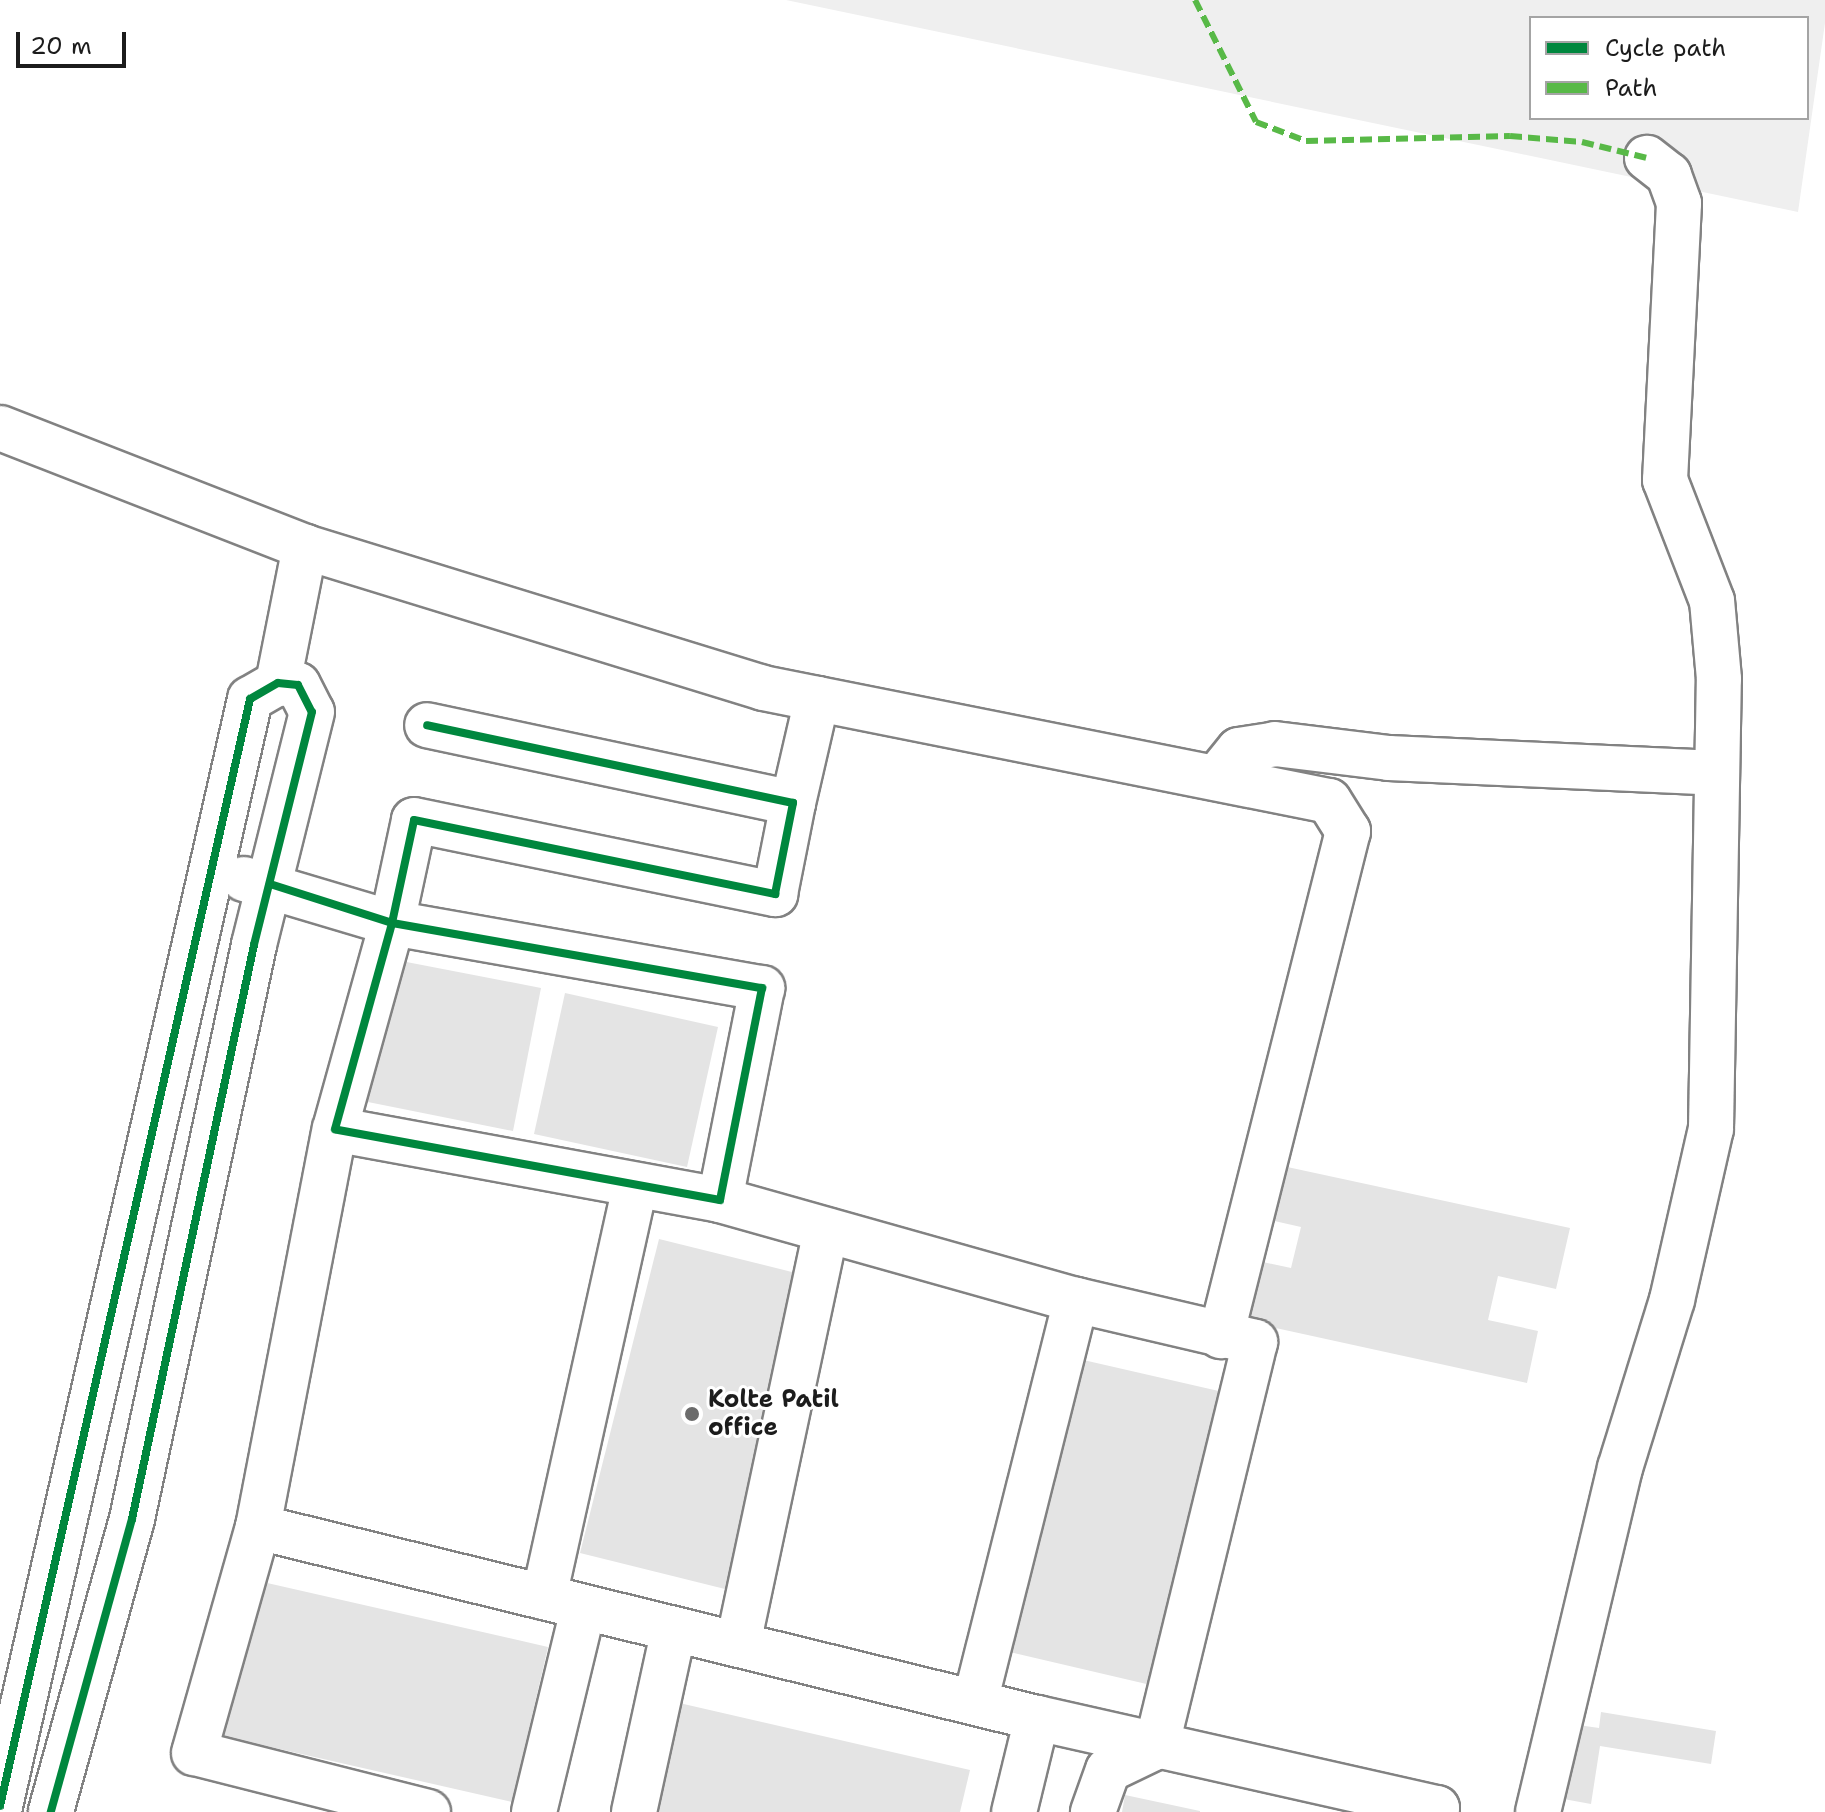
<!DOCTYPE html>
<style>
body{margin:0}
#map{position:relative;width:1825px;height:1812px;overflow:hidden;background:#fff;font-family:"Shantell Sans",sans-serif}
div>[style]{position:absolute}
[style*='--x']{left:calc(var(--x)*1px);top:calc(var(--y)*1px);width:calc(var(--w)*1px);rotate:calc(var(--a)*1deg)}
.green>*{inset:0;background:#efefef}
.building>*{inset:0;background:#e4e4e4}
.roads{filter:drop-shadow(2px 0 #828282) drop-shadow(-2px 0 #828282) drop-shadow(0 2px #828282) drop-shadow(0 -2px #828282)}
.minor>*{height:44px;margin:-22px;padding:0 22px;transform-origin:22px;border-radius:22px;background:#fff}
.quiet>*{height:6px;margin-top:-3px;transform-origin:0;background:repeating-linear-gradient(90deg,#58b947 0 12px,transparent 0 18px)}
.cycleway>*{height:8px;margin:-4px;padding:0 4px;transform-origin:4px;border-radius:4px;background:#00873e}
.dots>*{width:22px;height:22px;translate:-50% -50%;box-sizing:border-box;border:4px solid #fff;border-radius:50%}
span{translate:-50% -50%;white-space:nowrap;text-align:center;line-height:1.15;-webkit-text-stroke:6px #fff;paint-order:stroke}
.poi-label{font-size:24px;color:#1c1c1c;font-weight:700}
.left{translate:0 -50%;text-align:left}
.legend{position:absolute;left:1529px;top:16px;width:280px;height:104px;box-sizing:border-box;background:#fff;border:2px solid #a4a4a4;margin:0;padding:10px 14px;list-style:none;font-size:24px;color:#1c1c1c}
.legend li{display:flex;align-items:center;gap:16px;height:40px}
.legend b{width:40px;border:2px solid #a4a4a4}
.scale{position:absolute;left:16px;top:32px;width:110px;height:36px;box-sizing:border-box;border:4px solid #1c1c1c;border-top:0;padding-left:10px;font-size:24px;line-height:28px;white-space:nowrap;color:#1c1c1c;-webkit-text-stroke:6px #fff;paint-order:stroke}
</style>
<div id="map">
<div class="green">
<div style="clip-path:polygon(evenodd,786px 0,1825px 0,1825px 23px,1798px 212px,786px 0,1531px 18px,1807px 18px,1807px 118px,1531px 118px,1531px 18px)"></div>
</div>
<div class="building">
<div style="clip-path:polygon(391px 959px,541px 988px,513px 1131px,363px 1101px)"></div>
<div style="clip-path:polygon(565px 993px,718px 1027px,687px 1167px,534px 1134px)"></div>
<div style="clip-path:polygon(1278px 1165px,1570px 1228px,1556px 1289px,1498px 1276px,1488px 1320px,1538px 1331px,1527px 1383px,1234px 1319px,1248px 1259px,1291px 1268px,1301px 1227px,1266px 1219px)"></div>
<div style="clip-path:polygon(659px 1239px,804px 1275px,725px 1589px,580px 1553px)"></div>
<div style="clip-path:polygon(1079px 1359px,1223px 1392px,1155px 1686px,1010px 1652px)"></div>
<div style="clip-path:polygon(250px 1579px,548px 1647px,512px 1802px,214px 1734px)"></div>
<div style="clip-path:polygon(675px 1702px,970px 1770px,960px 1812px,649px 1812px)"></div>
<div style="clip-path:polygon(1601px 1712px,1716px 1731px,1711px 1764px,1600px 1746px,1591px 1804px,1558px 1798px,1571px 1724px,1599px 1728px)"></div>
<div style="clip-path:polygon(1125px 1795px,1200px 1811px,1200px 1812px,1122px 1812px)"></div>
</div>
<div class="roads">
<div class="minor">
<div style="--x:0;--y:428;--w:327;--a:21.3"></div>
<div style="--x:305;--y:547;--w:479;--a:17.1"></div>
<div style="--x:763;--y:688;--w:577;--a:11.29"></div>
<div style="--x:1329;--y:801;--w:36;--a:58"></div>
<div style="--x:1348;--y:831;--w:521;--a:104.12"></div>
<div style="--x:278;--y:683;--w:139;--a:-78.8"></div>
<div style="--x:1216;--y:778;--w:36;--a:-51"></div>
<div style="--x:1239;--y:750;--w:36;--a:-9"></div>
<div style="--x:1275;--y:744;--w:115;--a:7"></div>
<div style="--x:1389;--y:758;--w:328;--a:2.6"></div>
<div style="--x:793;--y:803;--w:107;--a:-77"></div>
<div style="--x:244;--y:879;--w:154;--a:16.6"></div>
<div style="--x:392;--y:923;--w:376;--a:10"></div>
<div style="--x:762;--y:988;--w:216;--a:101.2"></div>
<div style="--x:720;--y:1200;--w:391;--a:-169.6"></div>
<div style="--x:335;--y:1129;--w:214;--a:-74.5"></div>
<div style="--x:392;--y:923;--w:105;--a:-77.9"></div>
<div style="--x:414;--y:820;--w:369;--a:11.6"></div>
<div style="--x:775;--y:894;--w:93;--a:-78.8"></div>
<div style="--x:793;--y:803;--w:374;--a:-168"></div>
<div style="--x:720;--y:1200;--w:370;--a:15.7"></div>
<div style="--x:1076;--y:1300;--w:414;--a:104.1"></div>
<div style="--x:1076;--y:1300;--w:184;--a:13.2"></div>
<div style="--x:1255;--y:1342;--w:417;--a:103.7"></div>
<div style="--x:1156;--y:1747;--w:53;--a:154.4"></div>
<div style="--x:1108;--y:1770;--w:45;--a:109.7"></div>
<div style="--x:258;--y:1527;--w:405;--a:-79.1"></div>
<div style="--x:544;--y:1597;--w:421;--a:-77.5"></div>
<div style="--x:738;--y:1644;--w:423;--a:-78"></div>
<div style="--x:1037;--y:1718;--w:410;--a:12.7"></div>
<div style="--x:1437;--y:1808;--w:4;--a:104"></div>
<div style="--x:0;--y:1806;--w:1135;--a:-77.27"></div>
<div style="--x:250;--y:699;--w:32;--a:-30"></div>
<div style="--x:278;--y:683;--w:20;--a:6"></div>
<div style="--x:298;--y:685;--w:30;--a:63"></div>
<div style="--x:312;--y:712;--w:240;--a:104"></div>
<div style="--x:254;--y:945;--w:587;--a:102"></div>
<div style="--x:132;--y:1519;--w:304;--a:105.5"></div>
<div style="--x:428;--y:1812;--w:241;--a:-165.8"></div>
<div style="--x:194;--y:1753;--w:235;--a:-74.2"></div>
<div style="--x:258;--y:1527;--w:802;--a:13.78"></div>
<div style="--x:1037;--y:1718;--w:97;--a:103.7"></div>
<div style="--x:534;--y:1812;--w:209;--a:-76.4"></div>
<div style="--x:634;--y:1812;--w:187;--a:-77.7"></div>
<div style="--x:1538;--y:1812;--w:354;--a:-76.6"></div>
<div style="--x:1620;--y:1468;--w:176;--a:-72.8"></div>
<div style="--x:1672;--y:1300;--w:175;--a:-77.2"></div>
<div style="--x:1711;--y:1129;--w:450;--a:-89"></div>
<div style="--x:1719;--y:679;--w:78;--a:-95.1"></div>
<div style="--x:1712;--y:601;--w:130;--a:-111.2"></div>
<div style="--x:1665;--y:480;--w:277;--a:-87.1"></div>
<div style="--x:1679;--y:203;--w:30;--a:-110"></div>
<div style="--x:1669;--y:175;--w:28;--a:-142"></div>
</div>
</div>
<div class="quiet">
<div style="--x:1195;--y:0;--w:136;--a:63.4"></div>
<div style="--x:1256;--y:122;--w:53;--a:20.8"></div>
<div style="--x:1306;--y:141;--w:204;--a:-1.4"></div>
<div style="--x:1510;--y:136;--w:72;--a:4.8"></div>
<div style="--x:1582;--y:142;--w:67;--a:13.8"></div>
</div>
<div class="cycleway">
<div style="--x:270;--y:884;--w:128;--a:17.7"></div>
<div style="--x:392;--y:923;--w:376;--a:10"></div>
<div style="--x:762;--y:988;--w:216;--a:101.2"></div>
<div style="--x:720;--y:1200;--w:391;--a:-169.6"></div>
<div style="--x:335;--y:1129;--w:214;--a:-74.5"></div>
<div style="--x:392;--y:923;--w:105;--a:-77.9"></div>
<div style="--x:414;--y:820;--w:369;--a:11.6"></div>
<div style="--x:775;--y:894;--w:93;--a:-78.8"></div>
<div style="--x:793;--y:803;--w:374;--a:-168"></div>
<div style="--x:0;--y:1806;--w:1135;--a:-77.27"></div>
<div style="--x:250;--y:699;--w:32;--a:-30"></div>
<div style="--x:278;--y:683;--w:20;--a:6"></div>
<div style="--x:298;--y:685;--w:30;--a:63"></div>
<div style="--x:312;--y:712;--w:240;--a:104"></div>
<div style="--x:254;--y:945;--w:587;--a:102"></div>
<div style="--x:132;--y:1519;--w:304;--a:105.5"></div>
</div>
<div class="dots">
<div style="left:692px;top:1414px;background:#6b6b6b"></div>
</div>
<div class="poi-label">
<span class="left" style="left:708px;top:1414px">Kolte Patil<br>office</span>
</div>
<ul class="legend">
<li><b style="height:10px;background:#00873e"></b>Cycle path</li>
<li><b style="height:10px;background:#58b947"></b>Path</li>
</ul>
<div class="scale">20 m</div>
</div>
